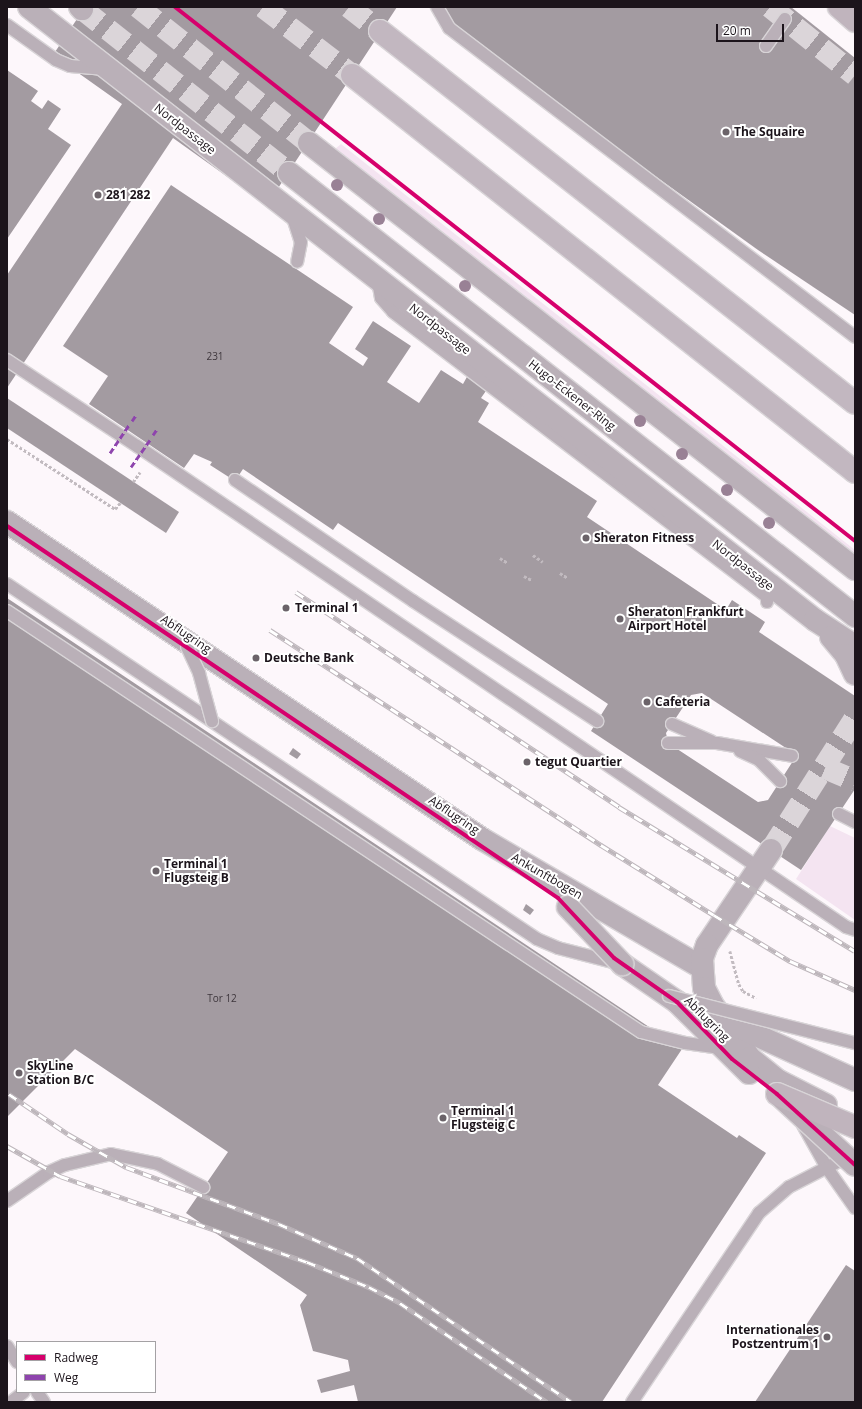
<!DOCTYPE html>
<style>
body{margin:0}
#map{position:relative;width:862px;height:1409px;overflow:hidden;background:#fdf7fb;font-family:"Open Sans",sans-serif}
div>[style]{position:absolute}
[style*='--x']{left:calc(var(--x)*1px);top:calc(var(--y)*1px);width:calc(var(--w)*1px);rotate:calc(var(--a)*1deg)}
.green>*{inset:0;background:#f4e4f1}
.building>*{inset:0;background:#a39ba1}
.minor-tunnel>*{height:22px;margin-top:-11px;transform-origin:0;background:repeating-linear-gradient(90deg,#dbd5d9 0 22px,transparent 0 33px)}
.tertiary-tunnel>*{height:22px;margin-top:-11px;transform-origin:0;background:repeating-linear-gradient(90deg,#dbd5d9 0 22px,transparent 0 33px)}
.motorway-tunnel>*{height:22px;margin-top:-11px;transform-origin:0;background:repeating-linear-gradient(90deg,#dbd5d9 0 22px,transparent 0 33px)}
.path>*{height:2.5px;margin-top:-1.25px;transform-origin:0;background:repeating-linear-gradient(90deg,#c2bbc0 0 3px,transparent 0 5px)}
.roads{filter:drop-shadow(1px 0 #d8d4d7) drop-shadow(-1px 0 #d8d4d7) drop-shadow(0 1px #d8d4d7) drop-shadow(0 -1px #d8d4d7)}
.service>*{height:12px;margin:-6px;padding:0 6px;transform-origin:6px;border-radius:6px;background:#bab0b8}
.minor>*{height:22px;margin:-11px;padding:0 11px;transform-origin:11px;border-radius:11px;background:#bab0b8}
.tertiary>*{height:22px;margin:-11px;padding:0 11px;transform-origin:11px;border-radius:11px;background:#bab0b8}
.trunk>*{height:22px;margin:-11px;padding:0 11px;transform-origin:11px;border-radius:11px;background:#c0b4bd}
.motorway>*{height:22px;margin:-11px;padding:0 11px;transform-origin:11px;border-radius:11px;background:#c2b7c0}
.rail>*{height:4.5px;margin-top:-2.25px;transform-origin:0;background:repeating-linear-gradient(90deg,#fff 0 9px,#bdb6bb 0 18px);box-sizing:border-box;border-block:1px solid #bdb6bb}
.bridges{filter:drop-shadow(1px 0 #d8d4d7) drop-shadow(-1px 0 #d8d4d7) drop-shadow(0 1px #d8d4d7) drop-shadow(0 -1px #d8d4d7)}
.service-bridge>*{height:12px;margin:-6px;padding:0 6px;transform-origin:6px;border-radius:6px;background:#bab0b8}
.minor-bridge>*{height:22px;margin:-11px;padding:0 11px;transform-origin:11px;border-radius:11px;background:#bab0b8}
.trunk-bridge>*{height:22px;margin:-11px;padding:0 11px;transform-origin:11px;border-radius:11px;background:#c0b4bd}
.quiet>*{height:3px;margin-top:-1.5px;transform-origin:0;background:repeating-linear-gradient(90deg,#8e44ad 0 6px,transparent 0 9px)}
.cycleway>*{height:4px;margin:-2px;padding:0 2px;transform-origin:2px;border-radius:2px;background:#d6006c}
.trees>*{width:12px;height:12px;margin:-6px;border-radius:50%;background:#998195}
.dots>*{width:11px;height:11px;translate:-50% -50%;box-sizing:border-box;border:2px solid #fff;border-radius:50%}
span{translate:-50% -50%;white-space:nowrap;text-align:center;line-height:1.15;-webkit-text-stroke:4px #fff;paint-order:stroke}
.number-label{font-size:10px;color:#3e363c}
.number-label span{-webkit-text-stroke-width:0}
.street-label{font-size:12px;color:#1c141b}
.poi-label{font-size:12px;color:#1c141b;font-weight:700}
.left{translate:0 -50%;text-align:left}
.right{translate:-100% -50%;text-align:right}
.frame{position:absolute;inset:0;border:8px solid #1c141b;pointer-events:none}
.legend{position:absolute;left:16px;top:1341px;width:140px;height:52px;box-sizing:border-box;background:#fff;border:1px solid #a4a1a4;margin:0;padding:5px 7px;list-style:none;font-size:12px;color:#1c141b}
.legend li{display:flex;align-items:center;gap:8px;height:20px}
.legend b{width:20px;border:1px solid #a4a1a4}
.scale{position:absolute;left:716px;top:24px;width:68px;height:18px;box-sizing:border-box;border:2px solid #1c141b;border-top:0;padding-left:5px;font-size:12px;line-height:14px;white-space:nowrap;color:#1c141b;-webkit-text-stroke:3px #fff;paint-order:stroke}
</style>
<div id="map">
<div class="green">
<div style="clip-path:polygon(341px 144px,855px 550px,855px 559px,335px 149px)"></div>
<div style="clip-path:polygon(830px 826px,855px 838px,855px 920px,796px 879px)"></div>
</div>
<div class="building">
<div style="clip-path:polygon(85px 7px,397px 7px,267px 205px,173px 138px,7px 388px,7px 275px,122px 104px,53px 55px)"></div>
<div style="clip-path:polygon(430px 7px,791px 7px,855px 58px,855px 315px,758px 250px,637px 163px)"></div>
<div style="clip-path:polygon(7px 70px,38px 91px,31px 101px,42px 109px,48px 100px,61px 109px,48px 129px,71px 145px,7px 239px)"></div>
<div style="clip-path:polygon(evenodd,171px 185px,353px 307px,329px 343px,363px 366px,368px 358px,355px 349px,373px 321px,411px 346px,387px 382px,419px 403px,441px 370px,463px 384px,468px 375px,488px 388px,481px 398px,489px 403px,478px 422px,597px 501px,587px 517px,726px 610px,732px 600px,765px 622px,759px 632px,855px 696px,855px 789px,801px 870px,591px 731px,608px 704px,338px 523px,333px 530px,243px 469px,235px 481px,210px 465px,212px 462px,194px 454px,184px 468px,89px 404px,108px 376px,63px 346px,171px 185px,702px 693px,792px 752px,793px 761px,768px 800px,758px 802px,668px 743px,666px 733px,691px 695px,702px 693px)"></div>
<div style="clip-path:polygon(7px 398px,179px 512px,166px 533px,7px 428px)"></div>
<div style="clip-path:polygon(7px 598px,682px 1049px,658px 1085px,737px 1138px,739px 1135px,766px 1153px,602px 1402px,358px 1402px,354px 1385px,321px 1393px,317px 1380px,350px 1371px,348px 1360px,313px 1351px,300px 1305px,307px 1295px,186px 1213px,228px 1152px,75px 1049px,7px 1117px)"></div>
<div style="clip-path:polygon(293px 748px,301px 754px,297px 759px,289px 754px)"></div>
<div style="clip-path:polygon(526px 904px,534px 910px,530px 915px,523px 910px)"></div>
<div style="clip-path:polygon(846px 1265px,855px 1271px,855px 1402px,755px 1402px)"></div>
</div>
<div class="minor-tunnel">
<div style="--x:770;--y:7;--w:109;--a:38.7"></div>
<div style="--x:825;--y:768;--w:33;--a:23"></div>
<div style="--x:771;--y:850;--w:156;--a:-57.5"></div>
</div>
<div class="tertiary-tunnel">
<div style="--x:138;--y:7;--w:218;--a:38.5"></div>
<div style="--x:82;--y:9;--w:264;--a:38.4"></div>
</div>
<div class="motorway-tunnel">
<div style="--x:263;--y:7;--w:112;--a:37.4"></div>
<div style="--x:349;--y:7;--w:39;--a:38"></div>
</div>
<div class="path">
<div style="--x:7;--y:439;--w:129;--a:32.9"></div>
<div style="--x:115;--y:509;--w:8;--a:-50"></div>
<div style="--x:133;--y:482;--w:12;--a:-55"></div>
<div style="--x:533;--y:555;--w:12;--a:35"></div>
<div style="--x:500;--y:558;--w:9;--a:32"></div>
<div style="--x:560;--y:573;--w:9;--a:32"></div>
<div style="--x:524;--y:576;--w:9;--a:27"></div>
<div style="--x:730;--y:951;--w:34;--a:75"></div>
<div style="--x:739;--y:984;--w:8;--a:60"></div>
<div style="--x:743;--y:991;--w:15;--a:28"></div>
</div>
<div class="roads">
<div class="service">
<div style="--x:437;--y:7;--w:24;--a:60"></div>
<div style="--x:449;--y:28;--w:510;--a:37.27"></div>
<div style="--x:7;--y:25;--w:60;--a:35.5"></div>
<div style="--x:56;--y:60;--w:15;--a:23"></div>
<div style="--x:70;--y:66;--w:35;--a:5"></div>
<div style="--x:766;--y:46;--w:33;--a:-55"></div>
<div style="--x:293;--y:218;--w:25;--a:72"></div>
<div style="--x:301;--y:242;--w:20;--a:101"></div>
<div style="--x:378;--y:281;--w:17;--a:80"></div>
<div style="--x:381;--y:298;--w:18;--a:49"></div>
<div style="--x:393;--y:312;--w:470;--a:37.3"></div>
<div style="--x:767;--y:597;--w:5;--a:90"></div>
<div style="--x:7;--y:360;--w:156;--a:33.5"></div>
<div style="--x:137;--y:446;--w:857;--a:34.15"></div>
<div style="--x:846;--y:927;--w:9;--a:18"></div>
<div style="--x:235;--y:480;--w:215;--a:34.2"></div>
<div style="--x:413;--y:601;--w:220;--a:33.1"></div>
<div style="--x:7;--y:584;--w:638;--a:33.81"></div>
<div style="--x:537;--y:939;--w:23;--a:23"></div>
<div style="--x:558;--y:948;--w:61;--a:14.3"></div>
<div style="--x:7;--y:611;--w:761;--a:33.59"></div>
<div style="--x:641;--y:1032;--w:45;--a:14"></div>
<div style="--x:685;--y:1043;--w:36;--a:8"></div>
<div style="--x:672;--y:724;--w:43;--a:23.6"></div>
<div style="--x:668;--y:743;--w:49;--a:0"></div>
<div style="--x:717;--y:743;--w:76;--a:9.8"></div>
<div style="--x:740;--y:751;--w:21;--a:25"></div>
<div style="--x:759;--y:760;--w:30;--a:45"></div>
<div style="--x:839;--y:814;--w:18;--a:27"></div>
<div style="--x:803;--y:1125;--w:49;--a:60.8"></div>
<div style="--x:827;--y:1168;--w:49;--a:55"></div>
<div style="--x:7;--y:1201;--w:51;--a:-34.6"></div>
<div style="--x:49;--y:1172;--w:17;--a:-24"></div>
<div style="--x:65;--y:1165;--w:47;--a:-13.4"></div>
<div style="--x:111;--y:1154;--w:48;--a:12"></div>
<div style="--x:158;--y:1164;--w:51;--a:27.1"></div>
<div style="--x:7;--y:1346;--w:19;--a:58"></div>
<div style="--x:37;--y:1392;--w:12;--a:55"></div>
<div style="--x:11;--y:1402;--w:16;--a:-38"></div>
<div style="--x:632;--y:1402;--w:228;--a:-56.1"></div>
<div style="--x:759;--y:1213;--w:40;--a:-41"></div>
<div style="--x:789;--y:1187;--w:70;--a:-27.3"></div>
</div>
<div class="minor">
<div style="--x:29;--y:7;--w:997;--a:37.95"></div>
<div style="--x:815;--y:620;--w:48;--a:33"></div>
<div style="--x:7;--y:522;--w:571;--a:33.72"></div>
<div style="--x:482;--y:839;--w:254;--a:30.3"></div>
<div style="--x:831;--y:637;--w:23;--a:50"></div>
<div style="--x:846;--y:655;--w:21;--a:65"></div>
<div style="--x:771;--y:850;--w:115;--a:124"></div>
<div style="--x:707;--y:945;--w:15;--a:110"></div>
<div style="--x:702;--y:959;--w:29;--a:86"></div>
<div style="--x:704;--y:988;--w:18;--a:63"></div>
<div style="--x:712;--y:1004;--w:66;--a:54.9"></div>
<div style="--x:750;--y:1058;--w:35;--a:39"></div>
<div style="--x:777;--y:1080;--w:55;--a:27"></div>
<div style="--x:622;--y:964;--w:67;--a:34.6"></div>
<div style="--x:677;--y:1002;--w:101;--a:44.6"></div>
<div style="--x:723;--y:1020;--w:145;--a:24.4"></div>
</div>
<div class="tertiary">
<div style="--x:80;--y:7;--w:3;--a:45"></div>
<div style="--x:309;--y:143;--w:693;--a:37.96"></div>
<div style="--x:289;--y:173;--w:719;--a:38.05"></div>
</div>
<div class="trunk">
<div style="--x:839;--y:7;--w:21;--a:41"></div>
</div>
<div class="motorway">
<div style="--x:380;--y:31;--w:603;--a:38.07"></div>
<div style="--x:352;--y:75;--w:641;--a:38.28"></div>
</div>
</div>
<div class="rail">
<div style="--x:296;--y:592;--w:388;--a:33.6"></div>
<div style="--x:619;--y:807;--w:276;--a:31.4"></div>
<div style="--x:270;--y:630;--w:395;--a:33"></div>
<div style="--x:601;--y:845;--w:133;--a:31.8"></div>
<div style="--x:714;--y:915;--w:89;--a:31.2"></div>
<div style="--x:790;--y:961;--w:71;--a:24"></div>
<div style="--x:9;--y:1094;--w:71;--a:34.1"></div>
<div style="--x:68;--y:1134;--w:67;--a:29.6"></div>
<div style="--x:126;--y:1167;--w:163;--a:20.4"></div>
<div style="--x:279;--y:1224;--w:85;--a:23.6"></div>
<div style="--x:357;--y:1258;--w:258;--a:33.9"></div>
<div style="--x:7;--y:1146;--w:61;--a:29.5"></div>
<div style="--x:60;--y:1176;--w:262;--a:19.2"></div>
<div style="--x:307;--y:1262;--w:67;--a:22"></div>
<div style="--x:369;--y:1287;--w:35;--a:27"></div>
<div style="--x:400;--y:1303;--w:177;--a:34"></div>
</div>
<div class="bridges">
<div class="service-bridge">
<div style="--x:187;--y:647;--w:29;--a:65"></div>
<div style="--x:199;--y:673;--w:50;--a:74.8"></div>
<div style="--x:669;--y:996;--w:192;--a:14.2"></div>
</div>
<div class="minor-bridge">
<div style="--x:568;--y:907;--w:79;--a:46.5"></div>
<div style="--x:780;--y:1096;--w:102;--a:42.6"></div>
</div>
<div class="trunk-bridge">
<div style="--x:777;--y:1094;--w:85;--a:22.9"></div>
</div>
</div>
<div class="quiet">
<div style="--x:132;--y:421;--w:7;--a:-56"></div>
<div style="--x:153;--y:435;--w:7;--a:-56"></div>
<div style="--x:110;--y:453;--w:34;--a:-56"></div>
<div style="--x:131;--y:467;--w:33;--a:-55"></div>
</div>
<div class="cycleway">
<div style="--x:175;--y:7;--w:865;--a:38.14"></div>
<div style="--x:7;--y:526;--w:665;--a:34.02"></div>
<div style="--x:558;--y:898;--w:82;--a:47"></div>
<div style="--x:614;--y:958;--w:77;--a:34.9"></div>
<div style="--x:677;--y:1002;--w:79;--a:46"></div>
<div style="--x:732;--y:1059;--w:57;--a:37.9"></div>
<div style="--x:777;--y:1094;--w:105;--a:42.3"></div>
</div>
<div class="trees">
<div style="left:337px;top:185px"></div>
<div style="left:379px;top:219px"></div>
<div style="left:465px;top:286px"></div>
<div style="left:640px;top:421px"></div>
<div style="left:682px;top:454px"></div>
<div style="left:727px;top:490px"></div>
<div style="left:769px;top:523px"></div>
</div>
<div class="dots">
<div style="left:726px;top:132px;background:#6b6369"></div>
<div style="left:98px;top:195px;background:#6b6369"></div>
<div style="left:586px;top:538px;background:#6b6369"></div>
<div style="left:286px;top:608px;background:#6b6369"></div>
<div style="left:620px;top:619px;background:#6b6369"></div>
<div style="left:256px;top:658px;background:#6b6369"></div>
<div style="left:647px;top:702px;background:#6b6369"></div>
<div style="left:527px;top:762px;background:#6b6369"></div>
<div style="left:156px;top:871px;background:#6b6369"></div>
<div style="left:19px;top:1073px;background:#6b6369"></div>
<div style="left:443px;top:1118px;background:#6b6369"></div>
<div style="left:827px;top:1337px;background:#6b6369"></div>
</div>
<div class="number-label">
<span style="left:215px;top:357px">231</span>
<span style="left:222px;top:999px">Tor 12</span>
</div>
<div class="street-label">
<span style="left:185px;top:129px;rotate:38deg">Nordpassage</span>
<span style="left:440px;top:329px;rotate:38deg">Nordpassage</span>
<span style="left:572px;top:395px;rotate:38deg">Hugo-Eckener-Ring</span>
<span style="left:743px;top:565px;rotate:38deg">Nordpassage</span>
<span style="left:186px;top:634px;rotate:34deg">Abflugring</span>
<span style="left:454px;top:815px;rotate:34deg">Abflugring</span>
<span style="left:547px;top:876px;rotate:30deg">Ankunftbogen</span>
<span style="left:707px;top:1019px;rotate:45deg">Abflugring</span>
</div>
<div class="poi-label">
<span class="left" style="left:734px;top:132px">The Squaire</span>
<span class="left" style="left:106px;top:195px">281 282</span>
<span class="left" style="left:594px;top:538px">Sheraton Fitness</span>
<span class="left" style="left:295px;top:608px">Terminal 1</span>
<span class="left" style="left:628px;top:619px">Sheraton Frankfurt<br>Airport Hotel</span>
<span class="left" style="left:264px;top:658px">Deutsche Bank</span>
<span class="left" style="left:655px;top:702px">Cafeteria</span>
<span class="left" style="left:535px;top:762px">tegut Quartier</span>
<span class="left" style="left:164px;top:871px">Terminal 1<br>Flugsteig B</span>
<span class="left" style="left:27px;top:1073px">SkyLine<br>Station B/C</span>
<span class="left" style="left:451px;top:1118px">Terminal 1<br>Flugsteig C</span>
<span class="right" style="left:819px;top:1337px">Internationales<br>Postzentrum 1</span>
</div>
<div class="frame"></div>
<ul class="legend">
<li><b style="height:5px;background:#d6006c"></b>Radweg</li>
<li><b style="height:5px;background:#8e44ad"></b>Weg</li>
</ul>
<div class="scale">20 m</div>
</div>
